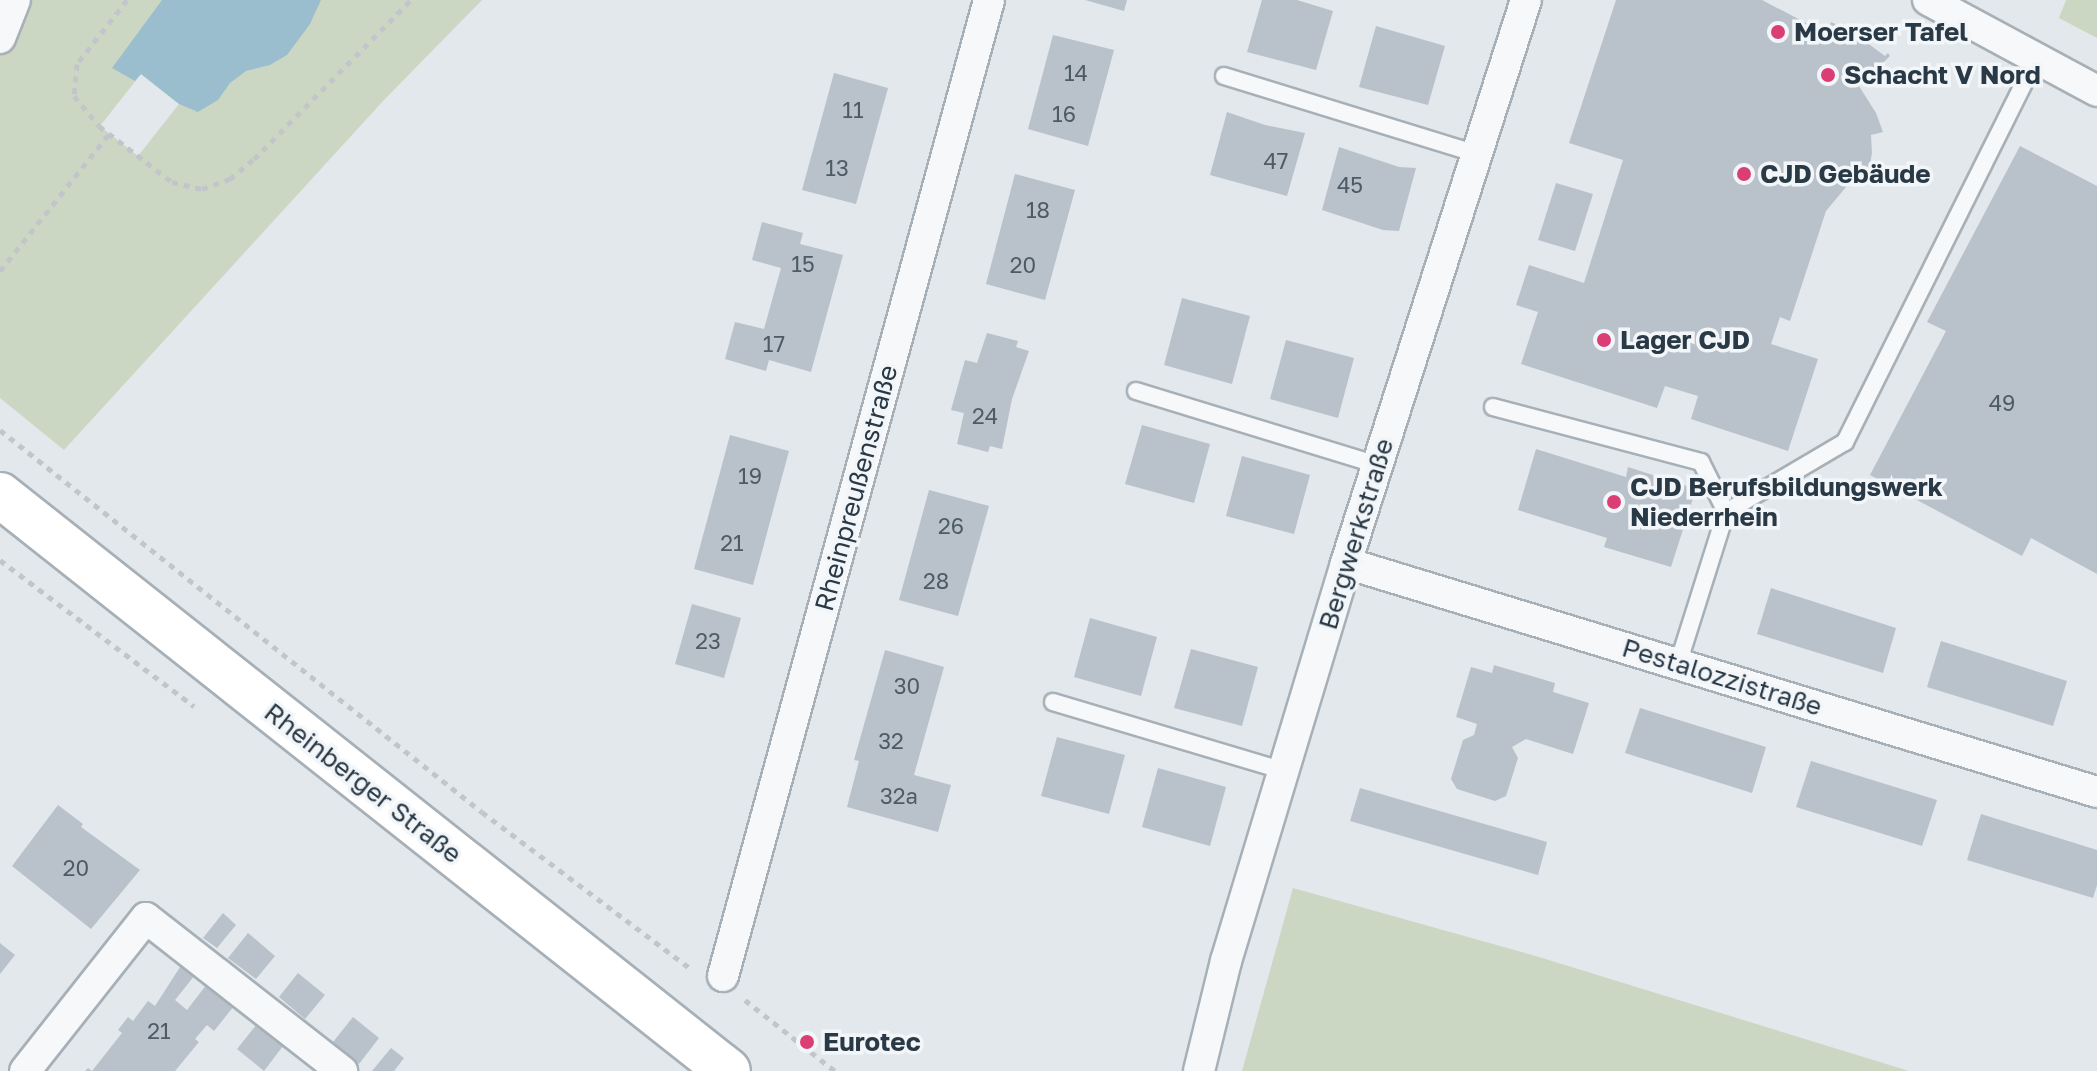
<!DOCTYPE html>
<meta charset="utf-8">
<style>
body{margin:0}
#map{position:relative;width:2097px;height:1071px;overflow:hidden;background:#e2e8ec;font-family:"Golos Text",sans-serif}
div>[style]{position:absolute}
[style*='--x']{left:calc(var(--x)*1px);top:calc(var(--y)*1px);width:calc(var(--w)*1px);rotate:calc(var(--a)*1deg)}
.green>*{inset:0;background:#ccd7c3}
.water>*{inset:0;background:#9bbecf}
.building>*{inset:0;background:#b9c2ca}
.path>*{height:5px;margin-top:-2.5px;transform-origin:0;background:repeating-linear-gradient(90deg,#c1c6cb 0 6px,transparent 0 12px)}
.roads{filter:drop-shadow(2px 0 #a7b0b7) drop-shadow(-2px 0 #a7b0b7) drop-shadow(0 2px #a7b0b7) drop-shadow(0 -2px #a7b0b7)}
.lane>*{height:16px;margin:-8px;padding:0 8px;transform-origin:8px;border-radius:8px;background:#f6f8fa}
.street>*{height:30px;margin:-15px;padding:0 15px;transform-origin:15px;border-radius:15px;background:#f6f8fa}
.secondary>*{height:44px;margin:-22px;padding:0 22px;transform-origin:22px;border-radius:22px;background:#fff}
.dots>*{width:22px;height:22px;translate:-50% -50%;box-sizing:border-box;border:4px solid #f3f6f9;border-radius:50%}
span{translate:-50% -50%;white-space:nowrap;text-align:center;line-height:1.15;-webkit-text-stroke:7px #f3f6f9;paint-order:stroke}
.number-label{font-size:22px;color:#4d5b67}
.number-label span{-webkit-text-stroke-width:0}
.poi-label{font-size:26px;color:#293946;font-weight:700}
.left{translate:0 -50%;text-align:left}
.street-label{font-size:26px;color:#293946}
</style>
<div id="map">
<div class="green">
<div style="clip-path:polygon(evenodd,0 0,482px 0,384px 100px,64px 450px,0 398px,0 0,141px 74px,179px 104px,138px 156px,100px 126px,141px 74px)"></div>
<div style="clip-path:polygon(2066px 0,2097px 0,2097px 38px,2059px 18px)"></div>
<div style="clip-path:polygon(1293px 888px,1539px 957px,1909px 1071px,1242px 1071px)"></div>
</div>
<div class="water">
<div style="clip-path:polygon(162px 0,321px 0,310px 24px,287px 55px,270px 65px,246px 71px,230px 83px,218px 100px,198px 112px,179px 104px,141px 74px,135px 81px,112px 68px)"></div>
</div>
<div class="building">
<div style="clip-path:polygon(1085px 0,1127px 0,1124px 11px)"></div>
<div style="clip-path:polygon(1262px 0,1297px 0,1333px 11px,1316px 70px,1247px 52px)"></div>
<div style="clip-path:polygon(1616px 0,1762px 0,1827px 34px,1831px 22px,1851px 31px,1885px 56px,1888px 53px,1890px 56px,1859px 86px,1876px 113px,1883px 132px,1871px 135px,1872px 153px,1866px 186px,1851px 181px,1826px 211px,1790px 321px,1780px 317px,1771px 344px,1818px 359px,1788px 451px,1691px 419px,1698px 396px,1665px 386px,1657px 408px,1521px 364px,1538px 312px,1516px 305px,1529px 265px,1584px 283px,1623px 160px,1569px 143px)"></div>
<div style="clip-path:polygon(1376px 26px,1445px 46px,1428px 105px,1359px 87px)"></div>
<div style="clip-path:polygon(1053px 35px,1114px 50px,1088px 146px,1028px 129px)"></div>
<div style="clip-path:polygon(834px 73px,888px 88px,856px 204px,802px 190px)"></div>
<div style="clip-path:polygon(1227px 112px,1265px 125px,1305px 133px,1287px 196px,1210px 175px)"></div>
<div style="clip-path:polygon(2020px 146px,2097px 186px,2097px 574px,2031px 538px,2022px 556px,1870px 475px,1946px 331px,1927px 322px)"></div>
<div style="clip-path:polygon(1339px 147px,1399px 167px,1416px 168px,1399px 231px,1383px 230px,1322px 210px)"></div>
<div style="clip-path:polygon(1015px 174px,1075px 190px,1045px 300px,986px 284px)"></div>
<div style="clip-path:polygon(1556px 183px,1593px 194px,1575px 251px,1538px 240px)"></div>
<div style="clip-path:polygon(762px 222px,803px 233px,800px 244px,843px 255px,811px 372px,769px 360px,766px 371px,725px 359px,735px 322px,764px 329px,781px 268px,752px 260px)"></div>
<div style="clip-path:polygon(1182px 298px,1250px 316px,1232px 384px,1164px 365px)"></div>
<div style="clip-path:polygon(987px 333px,1018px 341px,1016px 347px,1029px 351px,1012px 399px,1002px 449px,990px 446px,988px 452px,957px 444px,964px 413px,951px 410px,965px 360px,977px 363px)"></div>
<div style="clip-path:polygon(1286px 340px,1354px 358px,1338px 418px,1270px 399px)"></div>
<div style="clip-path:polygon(1142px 425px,1210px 444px,1194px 503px,1125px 484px)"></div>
<div style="clip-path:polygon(730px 435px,789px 451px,753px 585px,694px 569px)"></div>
<div style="clip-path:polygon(1536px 449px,1626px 477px,1628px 467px,1696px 489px,1671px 567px,1604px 547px,1607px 538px,1518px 510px)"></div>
<div style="clip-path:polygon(1242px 456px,1310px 475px,1294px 534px,1226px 516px)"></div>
<div style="clip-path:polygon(929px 490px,989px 506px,958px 616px,899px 600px)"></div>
<div style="clip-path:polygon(1771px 588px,1896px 628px,1883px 673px,1757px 634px)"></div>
<div style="clip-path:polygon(692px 604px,741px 618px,724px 678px,675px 664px)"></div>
<div style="clip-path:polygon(1090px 618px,1157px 637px,1141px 696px,1074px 677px)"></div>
<div style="clip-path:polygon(1941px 641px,2067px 681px,2053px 726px,1927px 687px)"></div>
<div style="clip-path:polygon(1191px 649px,1258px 667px,1242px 726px,1174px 708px)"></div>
<div style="clip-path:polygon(885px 650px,944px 667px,914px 775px,951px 785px,938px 832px,847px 807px,859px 761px,854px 760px)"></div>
<div style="clip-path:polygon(1494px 665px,1555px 683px,1553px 692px,1589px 703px,1573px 754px,1526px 739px,1512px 747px,1518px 758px,1506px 796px,1495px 801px,1457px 789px,1451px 779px,1463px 740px,1474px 735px,1477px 724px,1456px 717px,1471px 667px,1492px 673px)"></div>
<div style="clip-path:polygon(1640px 708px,1766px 747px,1752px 793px,1625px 753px)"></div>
<div style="clip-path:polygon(1057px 737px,1125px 755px,1109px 814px,1041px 796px)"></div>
<div style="clip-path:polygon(1811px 761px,1937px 800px,1922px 846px,1796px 807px)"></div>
<div style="clip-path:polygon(1158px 768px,1226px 787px,1210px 846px,1142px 827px)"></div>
<div style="clip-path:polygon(1360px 788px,1547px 842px,1538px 875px,1350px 821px)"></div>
<div style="clip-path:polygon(58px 805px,83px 824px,81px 827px,140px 870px,91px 929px,12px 866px)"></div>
<div style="clip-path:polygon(1981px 814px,2097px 850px,2097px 885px,2093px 898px,1967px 860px)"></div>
<div style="clip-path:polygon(223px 913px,236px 925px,217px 948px,203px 938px)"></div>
<div style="clip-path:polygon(248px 933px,275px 956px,256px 979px,228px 958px)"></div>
<div style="clip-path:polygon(0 943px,15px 955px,0 974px)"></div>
<div style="clip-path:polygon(182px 964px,195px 975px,175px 1000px,187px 1010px,207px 984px,234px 1006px,214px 1031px,207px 1025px,195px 1039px,199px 1042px,175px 1071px,85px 1071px,88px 1068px,92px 1071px,122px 1033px,118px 1030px,128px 1017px,133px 1021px,148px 1001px,155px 1006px)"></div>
<div style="clip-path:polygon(298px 973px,325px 995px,305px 1019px,279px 997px)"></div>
<div style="clip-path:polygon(353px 1017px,379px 1038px,359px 1064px,333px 1042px)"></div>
<div style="clip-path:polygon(257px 1024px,283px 1046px,264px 1071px,237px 1049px)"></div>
<div style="clip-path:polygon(391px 1048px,404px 1058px,394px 1071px,372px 1071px)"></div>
</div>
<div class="path">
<div style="--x:127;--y:0;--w:81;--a:128"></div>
<div style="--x:77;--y:64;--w:32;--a:95"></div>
<div style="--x:74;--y:96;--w:39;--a:50"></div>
<div style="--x:99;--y:126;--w:92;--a:37.5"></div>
<div style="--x:172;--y:182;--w:31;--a:13"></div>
<div style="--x:202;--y:189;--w:30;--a:-20"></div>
<div style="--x:230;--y:179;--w:31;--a:-40"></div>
<div style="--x:254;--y:159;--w:223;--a:-45.4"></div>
<div style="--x:0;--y:271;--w:175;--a:-51.5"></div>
<div style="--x:0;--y:430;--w:615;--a:38.4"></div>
<div style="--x:482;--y:812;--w:261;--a:36.9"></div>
<div style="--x:0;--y:560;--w:243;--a:37"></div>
<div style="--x:745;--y:1000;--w:115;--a:38.3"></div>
</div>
<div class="roads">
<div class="lane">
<div style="--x:1224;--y:76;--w:265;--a:17.1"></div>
<div style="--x:1136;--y:391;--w:253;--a:17"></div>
<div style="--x:1493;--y:407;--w:215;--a:14.8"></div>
<div style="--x:1701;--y:462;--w:56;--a:63.4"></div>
<div style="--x:1678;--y:664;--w:159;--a:-72.5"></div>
<div style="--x:1726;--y:512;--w:138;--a:-30.5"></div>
<div style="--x:1845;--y:442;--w:428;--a:-63.5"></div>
<div style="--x:1053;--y:702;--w:241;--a:16.6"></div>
</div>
<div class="street">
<div style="--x:1928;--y:0;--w:192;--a:28.3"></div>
<div style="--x:0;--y:38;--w:41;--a:-68.5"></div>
<div style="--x:1346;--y:563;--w:785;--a:16.96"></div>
<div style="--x:723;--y:976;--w:1012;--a:-74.75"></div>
<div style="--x:25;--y:1071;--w:195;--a:-51.7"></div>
<div style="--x:146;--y:918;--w:249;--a:38"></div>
<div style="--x:1199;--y:1071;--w:113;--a:-76.2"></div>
<div style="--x:1226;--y:961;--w:416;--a:-73.2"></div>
<div style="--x:1346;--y:563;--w:591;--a:-72.27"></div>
</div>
<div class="secondary">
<div style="--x:0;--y:495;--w:928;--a:38.35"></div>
</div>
</div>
<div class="dots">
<div style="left:1778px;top:32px;background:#da3e75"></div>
<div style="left:1828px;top:75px;background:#da3e75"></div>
<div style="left:1744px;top:174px;background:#da3e75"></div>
<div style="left:1604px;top:340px;background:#da3e75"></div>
<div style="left:1614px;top:502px;background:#da3e75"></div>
<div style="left:807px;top:1042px;background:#da3e75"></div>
</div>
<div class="number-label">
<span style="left:1076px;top:73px">14</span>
<span style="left:853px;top:110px">11</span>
<span style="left:1064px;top:114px">16</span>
<span style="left:1276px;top:161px">47</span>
<span style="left:837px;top:168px">13</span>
<span style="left:1350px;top:185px">45</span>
<span style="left:1038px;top:210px">18</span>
<span style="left:803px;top:264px">15</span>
<span style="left:1023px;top:265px">20</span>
<span style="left:774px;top:344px">17</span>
<span style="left:2002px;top:403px">49</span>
<span style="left:985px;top:416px">24</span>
<span style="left:750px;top:476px">19</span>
<span style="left:951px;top:526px">26</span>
<span style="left:732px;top:543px">21</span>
<span style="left:936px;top:581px">28</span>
<span style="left:708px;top:641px">23</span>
<span style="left:907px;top:686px">30</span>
<span style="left:891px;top:741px">32</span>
<span style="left:899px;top:796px">32a</span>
<span style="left:76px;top:868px">20</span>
<span style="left:159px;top:1031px">21</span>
</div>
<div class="poi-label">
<span class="left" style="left:1794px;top:32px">Moerser Tafel</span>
<span class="left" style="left:1844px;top:75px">Schacht V Nord</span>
<span class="left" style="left:1760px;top:174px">CJD Gebäude</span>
<span class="left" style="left:1620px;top:340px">Lager CJD</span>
<span class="left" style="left:1630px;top:502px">CJD Berufsbildungswerk<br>Niederrhein</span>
<span class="left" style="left:823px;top:1042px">Eurotec</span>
</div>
<div class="street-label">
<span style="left:856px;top:488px;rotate:-75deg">Rheinpreußenstraße</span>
<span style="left:1356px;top:534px;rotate:-73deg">Bergwerkstraße</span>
<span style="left:1722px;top:677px;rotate:17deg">Pestalozzistraße</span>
<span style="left:363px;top:783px;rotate:38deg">Rheinberger Straße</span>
</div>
</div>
